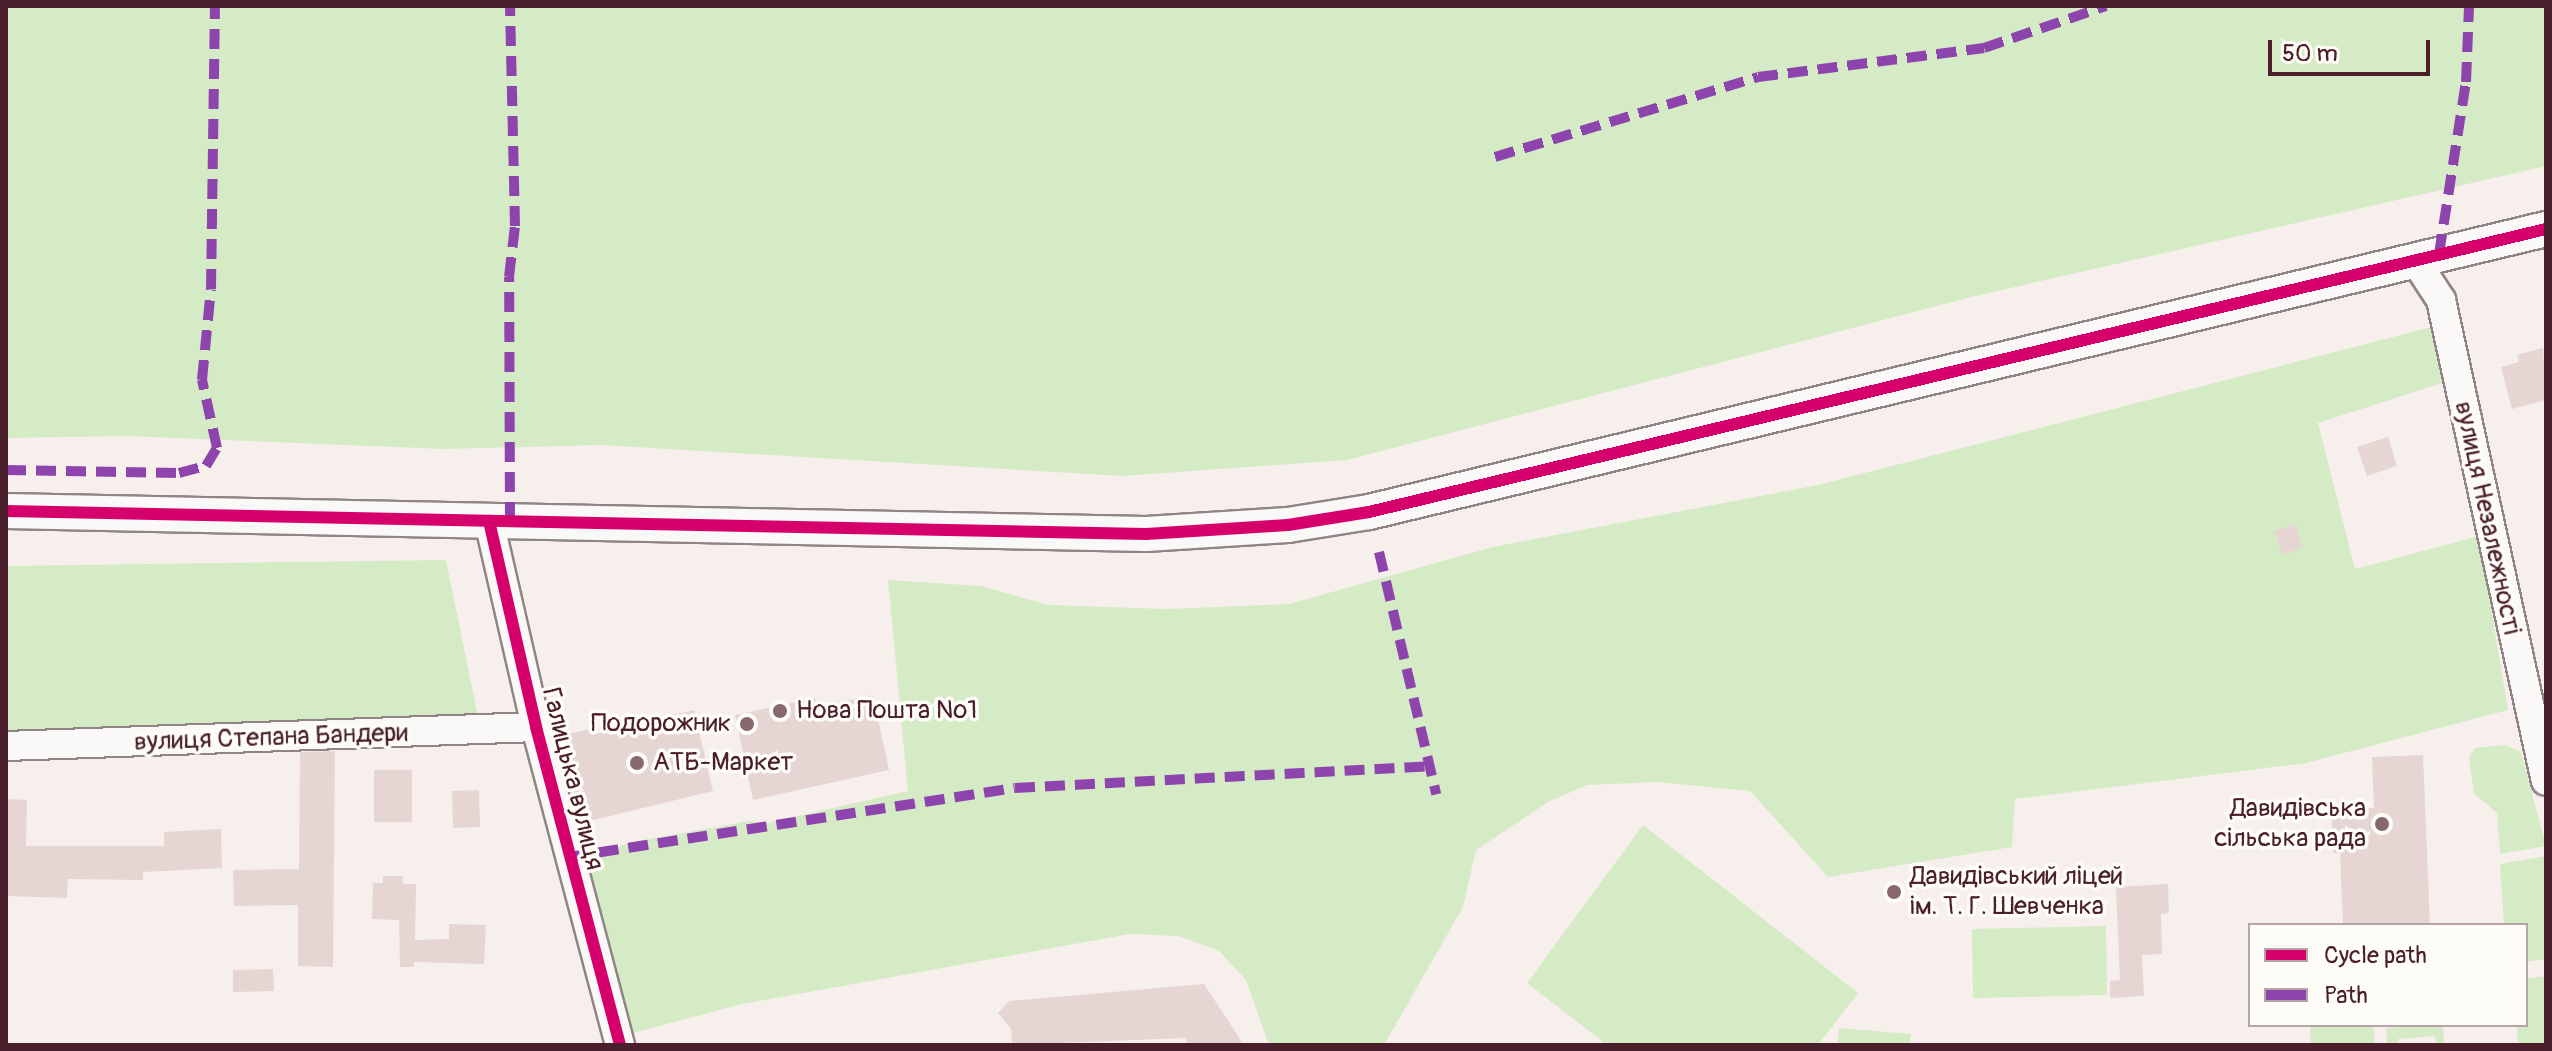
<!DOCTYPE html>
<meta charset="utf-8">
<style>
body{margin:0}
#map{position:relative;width:2552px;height:1051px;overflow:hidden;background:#f7efec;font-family:Pangolin,sans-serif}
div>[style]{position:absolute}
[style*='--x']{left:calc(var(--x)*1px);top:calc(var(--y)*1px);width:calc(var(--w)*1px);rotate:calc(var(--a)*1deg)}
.green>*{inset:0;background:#d5ebc5}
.building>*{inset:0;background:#e5d6d4}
.roads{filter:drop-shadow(2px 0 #908485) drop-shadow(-2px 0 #908485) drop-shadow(0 2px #908485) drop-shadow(0 -2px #908485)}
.minor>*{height:28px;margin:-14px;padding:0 14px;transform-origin:14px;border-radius:14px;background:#faf9f7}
.major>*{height:34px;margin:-17px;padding:0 17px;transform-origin:17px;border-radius:17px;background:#faf9f7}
.quiet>*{height:10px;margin-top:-5px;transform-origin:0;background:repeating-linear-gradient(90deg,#8e44ad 0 20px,transparent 0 30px)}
.cycleway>*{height:12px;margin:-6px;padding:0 6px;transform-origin:6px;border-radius:6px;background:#d6006c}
.dots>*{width:22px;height:22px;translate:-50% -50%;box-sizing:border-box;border:4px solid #fdfcf7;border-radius:50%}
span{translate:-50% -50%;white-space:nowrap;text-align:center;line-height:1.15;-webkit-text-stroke:7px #fdfcf7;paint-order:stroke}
.street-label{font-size:26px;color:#4a1f2b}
.poi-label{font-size:26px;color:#4a1f2b}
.left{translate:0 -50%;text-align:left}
.right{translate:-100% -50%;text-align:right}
.frame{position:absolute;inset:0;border:8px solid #4a1f2b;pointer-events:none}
.legend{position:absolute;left:2248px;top:923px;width:280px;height:104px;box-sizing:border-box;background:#fdfcf7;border:2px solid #b5a4a5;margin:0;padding:10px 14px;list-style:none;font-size:24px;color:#4a1f2b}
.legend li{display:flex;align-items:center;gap:16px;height:40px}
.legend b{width:40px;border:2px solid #b5a4a5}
.scale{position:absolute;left:2268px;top:40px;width:162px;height:36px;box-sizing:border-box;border:4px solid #4a1f2b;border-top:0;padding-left:10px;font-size:24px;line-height:28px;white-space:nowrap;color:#4a1f2b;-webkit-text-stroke:6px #fdfcf7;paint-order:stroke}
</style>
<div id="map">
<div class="green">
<div style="clip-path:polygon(6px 6px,2546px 6px,2546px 166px,1971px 297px,1347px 460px,1122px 476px,601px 445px,445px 449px,126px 436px,6px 438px)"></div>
<div style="clip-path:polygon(2432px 327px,2442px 383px,2318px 423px,2355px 569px,2479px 536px,2508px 710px,2306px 763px,2015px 799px,2012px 847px,1828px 877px,1750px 791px,1658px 782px,1587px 785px,1548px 802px,1476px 850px,1463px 907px,1384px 1045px,1269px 1045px,1246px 980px,1219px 951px,1179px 936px,1130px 934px,742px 1004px,633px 1033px,587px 860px,628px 843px,749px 821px,767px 823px,908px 791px,888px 580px,981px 586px,1049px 605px,1167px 609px,1289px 604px,1493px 547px,1818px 485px)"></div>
<div style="clip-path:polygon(446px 560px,478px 717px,6px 732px,6px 566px)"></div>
<div style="clip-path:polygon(2505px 745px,2521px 752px,2546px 846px,2500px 854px,2497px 813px,2474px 794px,2469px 758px,2475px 748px)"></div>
<div style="clip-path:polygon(1643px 825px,1858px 993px,1818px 1045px,1607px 1045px,1527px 983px)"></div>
<div style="clip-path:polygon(2546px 856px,2546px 959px,2526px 962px,2526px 925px,2504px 925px,2500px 864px)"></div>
<div style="clip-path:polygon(2106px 926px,2107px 995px,1973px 998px,1972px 929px)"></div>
<div style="clip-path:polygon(2546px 976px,2546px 1043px,2518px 1045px,2517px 1025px,2526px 1025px,2526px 979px)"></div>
<div style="clip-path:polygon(2373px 1025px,2375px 1045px,2311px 1045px,2310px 1026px)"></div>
<div style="clip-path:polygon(2443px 1025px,2444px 1045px,2436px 1045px,2435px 1036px,2398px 1039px,2398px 1045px,2387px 1045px,2386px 1028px)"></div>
<div style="clip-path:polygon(1839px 1028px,1911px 1034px,1910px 1045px,1837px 1045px)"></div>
</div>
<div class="building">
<div style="clip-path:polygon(2543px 348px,2546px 400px,2512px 409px,2501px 367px,2519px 362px,2517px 355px)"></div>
<div style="clip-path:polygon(2388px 437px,2397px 466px,2367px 476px,2357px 447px)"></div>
<div style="clip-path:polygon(2295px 524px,2303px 547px,2282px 555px,2274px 531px)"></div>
<div style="clip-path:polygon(873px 695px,889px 770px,753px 800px,735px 715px,815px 698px,817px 707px)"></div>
<div style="clip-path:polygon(694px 710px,713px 791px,581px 823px,560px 736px,590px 729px,591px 735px)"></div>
<div style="clip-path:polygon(335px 751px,333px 967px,298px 966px,298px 905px,234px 906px,233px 870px,299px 869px,300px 752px)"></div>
<div style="clip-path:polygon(2423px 755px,2430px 925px,2343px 925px,2340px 853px,2333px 853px,2331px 809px,2374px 808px,2372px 757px)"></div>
<div style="clip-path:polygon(374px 770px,412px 770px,412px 822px,374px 822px)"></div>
<div style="clip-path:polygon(479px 790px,480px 827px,453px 828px,452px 791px)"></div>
<div style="clip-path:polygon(6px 799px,27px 800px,26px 846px,164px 846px,164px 832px,221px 829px,222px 868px,143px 872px,143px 880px,68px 879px,67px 898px,6px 896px)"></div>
<div style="clip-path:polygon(383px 876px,403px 876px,403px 884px,416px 884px,415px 940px,449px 939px,449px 924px,486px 925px,484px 964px,414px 962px,414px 967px,400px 967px,399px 920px,372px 919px,373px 883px,383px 883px)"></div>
<div style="clip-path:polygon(2168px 884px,2169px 913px,2161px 914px,2162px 954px,2142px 955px,2144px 996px,2110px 998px,2110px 981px,2120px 980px,2116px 887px)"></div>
<div style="clip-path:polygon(273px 969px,274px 991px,233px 992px,233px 970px)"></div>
<div style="clip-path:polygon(1204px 984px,1244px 1045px,1187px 1045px,1186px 1038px,1012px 1045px,1011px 1029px,998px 1013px,1009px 1001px)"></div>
</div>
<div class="roads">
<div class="minor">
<div style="--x:2415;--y:260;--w:48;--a:57"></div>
<div style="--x:2441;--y:300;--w:492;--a:77.7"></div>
<div style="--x:489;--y:521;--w:211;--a:77.1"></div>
<div style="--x:536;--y:727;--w:329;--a:75.2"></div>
<div style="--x:6;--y:746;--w:530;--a:-2.05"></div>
</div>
<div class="major">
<div style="--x:6;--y:511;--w:1140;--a:1.16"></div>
<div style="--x:1146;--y:534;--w:142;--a:-3.6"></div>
<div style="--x:1288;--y:525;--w:82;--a:-9.1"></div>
<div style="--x:1369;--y:512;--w:1211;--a:-13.52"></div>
</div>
</div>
<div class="quiet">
<div style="--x:1495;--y:157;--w:275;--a:-16.9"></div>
<div style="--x:1758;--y:77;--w:228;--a:-7.3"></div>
<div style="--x:1984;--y:48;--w:129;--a:-19"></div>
<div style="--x:2439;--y:254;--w:174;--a:-81.1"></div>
<div style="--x:2466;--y:82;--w:76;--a:-87.7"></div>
<div style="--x:6;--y:470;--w:173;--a:1"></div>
<div style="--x:179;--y:473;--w:28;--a:-15"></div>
<div style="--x:206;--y:466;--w:21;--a:-59"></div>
<div style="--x:217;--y:448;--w:70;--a:-102.4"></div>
<div style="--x:202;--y:380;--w:91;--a:-84.4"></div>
<div style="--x:211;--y:289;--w:283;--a:-89.2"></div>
<div style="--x:510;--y:522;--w:245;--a:-90.2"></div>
<div style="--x:509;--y:277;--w:51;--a:-83.3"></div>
<div style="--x:515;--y:226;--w:220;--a:-91.3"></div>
<div style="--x:1379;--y:552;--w:249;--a:76.7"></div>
<div style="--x:569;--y:857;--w:451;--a:-8.8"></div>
<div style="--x:1015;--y:788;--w:416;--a:-3"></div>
</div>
<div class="cycleway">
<div style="--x:6;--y:511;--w:1140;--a:1.16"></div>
<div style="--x:1146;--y:534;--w:142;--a:-3.6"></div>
<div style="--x:1288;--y:525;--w:82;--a:-9.1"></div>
<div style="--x:1369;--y:512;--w:1211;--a:-13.52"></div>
<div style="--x:489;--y:521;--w:211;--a:77.1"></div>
<div style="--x:536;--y:727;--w:329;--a:75.2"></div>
</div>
<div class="dots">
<div style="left:780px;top:711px;background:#87686f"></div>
<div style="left:747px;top:724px;background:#87686f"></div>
<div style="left:637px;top:763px;background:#87686f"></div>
<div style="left:2382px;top:824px;background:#87686f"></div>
<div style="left:1894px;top:892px;background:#87686f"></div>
</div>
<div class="street-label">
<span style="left:2487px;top:518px;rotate:78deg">вулиця Незалежності</span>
<span style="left:271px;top:738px;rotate:-2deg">вулиця Степана Бандери</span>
<span style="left:572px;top:779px;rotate:76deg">Галицька вулиця</span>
</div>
<div class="poi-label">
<span class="left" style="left:796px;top:711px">Нова Пошта №1</span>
<span class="right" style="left:731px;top:724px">Подорожник</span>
<span class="left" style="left:653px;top:763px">АТБ-Маркет</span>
<span class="right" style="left:2366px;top:824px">Давидівська<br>сільська рада</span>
<span class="left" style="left:1910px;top:892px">Давидівський ліцей<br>ім. Т. Г. Шевченка</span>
</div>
<div class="frame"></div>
<ul class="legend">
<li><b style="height:10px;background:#d6006c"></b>Cycle path</li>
<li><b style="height:10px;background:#8e44ad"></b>Path</li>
</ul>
<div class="scale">50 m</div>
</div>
